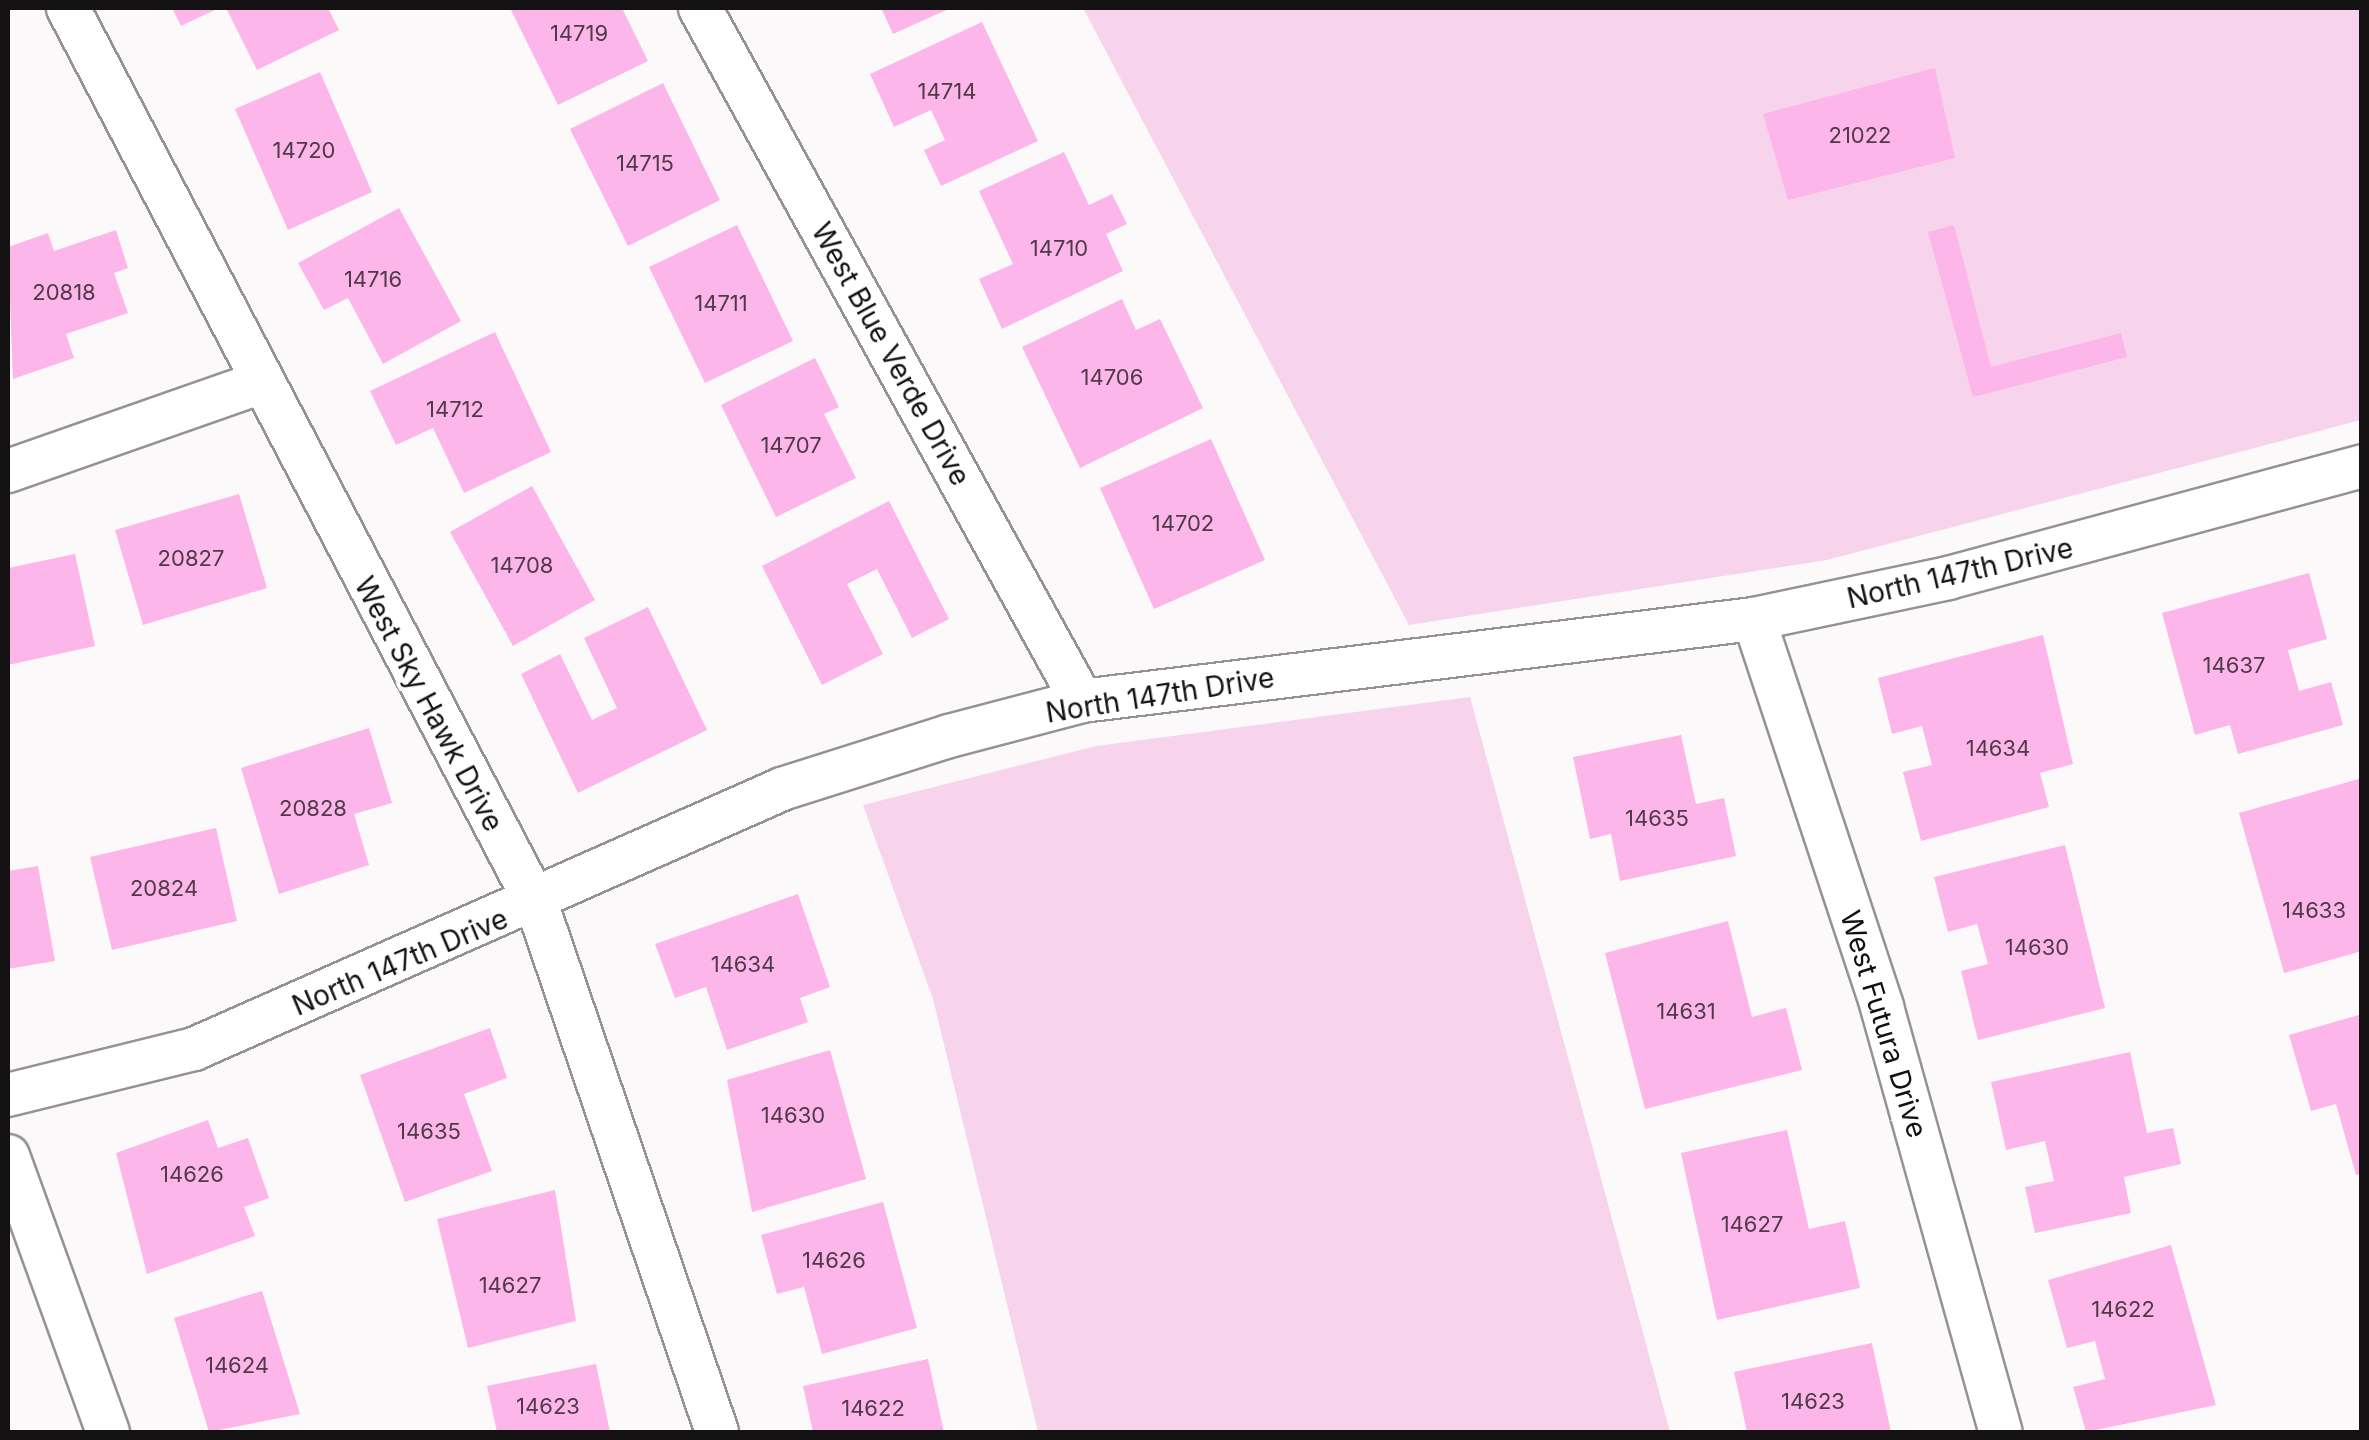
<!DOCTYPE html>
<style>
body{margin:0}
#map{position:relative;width:2369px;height:1440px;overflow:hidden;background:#fcf9fb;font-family:Inter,sans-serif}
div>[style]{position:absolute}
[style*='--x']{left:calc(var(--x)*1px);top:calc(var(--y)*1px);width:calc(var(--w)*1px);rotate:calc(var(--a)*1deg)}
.green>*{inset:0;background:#f8d3ec}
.building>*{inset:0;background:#fdb6e9}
.roads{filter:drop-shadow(2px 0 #959294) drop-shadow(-2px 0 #959294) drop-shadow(0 2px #959294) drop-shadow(0 -2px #959294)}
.street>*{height:42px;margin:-21px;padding:0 21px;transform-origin:21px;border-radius:21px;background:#fff}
span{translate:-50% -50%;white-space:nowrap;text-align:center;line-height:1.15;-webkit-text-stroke:8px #fff;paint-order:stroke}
.number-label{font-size:22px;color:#4e3a48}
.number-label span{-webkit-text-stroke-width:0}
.street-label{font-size:28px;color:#131112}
.frame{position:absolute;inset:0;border:10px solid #131112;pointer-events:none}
</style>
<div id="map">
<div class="green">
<div style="clip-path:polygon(1083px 8px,2361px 8px,2361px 420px,1827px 560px,1409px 625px)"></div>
<div style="clip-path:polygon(1470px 697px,1670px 1432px,1038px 1432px,933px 999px,863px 805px,1096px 746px)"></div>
</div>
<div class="building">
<div style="clip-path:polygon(172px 8px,219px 8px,181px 26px)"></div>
<div style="clip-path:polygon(226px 8px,328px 8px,339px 30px,257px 70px)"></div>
<div style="clip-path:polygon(510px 8px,622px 8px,648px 61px,558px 105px)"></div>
<div style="clip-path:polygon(881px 8px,951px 8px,893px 34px)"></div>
<div style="clip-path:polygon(982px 22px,1038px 141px,941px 186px,924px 150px,945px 140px,931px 110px,894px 127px,870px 74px)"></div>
<div style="clip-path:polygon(1935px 68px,1955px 158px,1788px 200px,1763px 114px)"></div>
<div style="clip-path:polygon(320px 72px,372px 192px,288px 230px,235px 109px)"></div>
<div style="clip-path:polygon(663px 83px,720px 200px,628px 246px,570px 129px)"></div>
<div style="clip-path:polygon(1064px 152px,1089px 205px,1112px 194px,1127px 224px,1106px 234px,1123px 271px,1002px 329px,979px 279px,1013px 264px,979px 191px)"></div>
<div style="clip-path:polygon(399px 208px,461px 321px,383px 364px,348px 298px,324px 310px,298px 263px)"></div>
<div style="clip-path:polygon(737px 225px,793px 341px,705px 383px,649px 267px)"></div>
<div style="clip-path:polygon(1954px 225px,1991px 367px,2121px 333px,2127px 357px,1973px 397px,1928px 232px)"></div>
<div style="clip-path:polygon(116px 230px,128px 268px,114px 273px,128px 313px,66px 334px,74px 358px,13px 379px,8px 247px,48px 233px,54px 251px)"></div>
<div style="clip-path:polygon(1122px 299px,1136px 330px,1160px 319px,1203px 408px,1080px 468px,1022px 347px)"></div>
<div style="clip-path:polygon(495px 332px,551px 452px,464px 493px,433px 428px,396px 445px,370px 391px)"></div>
<div style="clip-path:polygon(815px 358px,839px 407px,824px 414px,856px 478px,776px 517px,721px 405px)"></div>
<div style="clip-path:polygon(1211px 439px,1265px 560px,1154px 609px,1100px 488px)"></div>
<div style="clip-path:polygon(532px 486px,595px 600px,513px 646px,450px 532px)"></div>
<div style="clip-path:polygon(239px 494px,267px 588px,143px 625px,115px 530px)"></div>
<div style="clip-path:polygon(889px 501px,949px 619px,912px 638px,877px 569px,847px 584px,883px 654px,822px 685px,762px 566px)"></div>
<div style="clip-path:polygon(75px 554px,95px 646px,8px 665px,8px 568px)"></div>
<div style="clip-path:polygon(2309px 573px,2327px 639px,2288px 650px,2299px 691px,2331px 682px,2343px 725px,2238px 754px,2230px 725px,2195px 735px,2162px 613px)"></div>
<div style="clip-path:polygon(648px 607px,707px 730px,578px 793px,521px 674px,560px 654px,592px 720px,617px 708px,584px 638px)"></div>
<div style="clip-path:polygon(2043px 635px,2073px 764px,2040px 773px,2049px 807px,1921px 841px,1903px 772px,1932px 765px,1922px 726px,1892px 734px,1878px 678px)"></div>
<div style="clip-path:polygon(369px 728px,392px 803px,354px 814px,369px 865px,279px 894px,241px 768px)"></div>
<div style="clip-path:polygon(1681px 735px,1696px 804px,1724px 798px,1736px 856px,1620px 881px,1611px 834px,1590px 839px,1573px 757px)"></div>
<div style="clip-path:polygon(2362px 778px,2362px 951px,2284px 973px,2239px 813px)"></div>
<div style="clip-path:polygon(216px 828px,237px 921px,112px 950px,90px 857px)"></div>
<div style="clip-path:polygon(2065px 845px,2105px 1008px,1978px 1040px,1961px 971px,1988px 964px,1977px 924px,1948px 932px,1934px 877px)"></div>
<div style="clip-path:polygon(38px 866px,55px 961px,8px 969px,8px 871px)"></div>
<div style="clip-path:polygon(798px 894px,830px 987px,800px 998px,808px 1022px,727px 1050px,706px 987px,675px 998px,655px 944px)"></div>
<div style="clip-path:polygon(1728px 921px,1752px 1017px,1786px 1008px,1802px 1070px,1645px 1109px,1605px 953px)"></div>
<div style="clip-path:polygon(2362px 1014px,2362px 1174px,2356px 1175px,2336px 1104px,2311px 1111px,2289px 1035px)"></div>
<div style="clip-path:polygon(490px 1028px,507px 1078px,464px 1094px,492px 1171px,405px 1202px,360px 1075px)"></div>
<div style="clip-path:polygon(830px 1050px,866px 1179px,752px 1212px,727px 1080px)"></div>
<div style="clip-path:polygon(2130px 1052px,2147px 1133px,2173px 1128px,2181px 1164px,2124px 1177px,2131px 1213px,2035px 1233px,2025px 1187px,2054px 1181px,2045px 1141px,2006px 1150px,1991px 1082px)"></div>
<div style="clip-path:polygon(208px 1120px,218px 1148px,248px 1138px,269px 1198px,244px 1207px,255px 1236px,147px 1274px,116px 1153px)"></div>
<div style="clip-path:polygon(1787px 1130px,1809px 1229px,1845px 1221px,1860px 1288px,1717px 1320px,1681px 1153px)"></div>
<div style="clip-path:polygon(555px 1190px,576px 1321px,468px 1348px,437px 1219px)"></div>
<div style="clip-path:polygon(883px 1202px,917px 1328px,822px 1354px,804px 1287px,777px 1294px,761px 1235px)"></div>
<div style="clip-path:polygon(2171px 1245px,2216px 1405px,2086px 1432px,2073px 1387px,2105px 1379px,2095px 1341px,2067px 1348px,2048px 1280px)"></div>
<div style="clip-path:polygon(262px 1291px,300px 1414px,209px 1432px,174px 1318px)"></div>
<div style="clip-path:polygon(1872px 1343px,1891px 1432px,1747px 1432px,1734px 1372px)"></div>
<div style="clip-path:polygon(928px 1359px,944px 1432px,813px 1432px,803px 1386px)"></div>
<div style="clip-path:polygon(596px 1364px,610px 1432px,497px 1432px,487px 1386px)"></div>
</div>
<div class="roads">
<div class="street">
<div style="--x:68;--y:8;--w:1012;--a:62.4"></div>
<div style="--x:537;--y:905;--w:557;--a:71.14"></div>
<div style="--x:700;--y:8;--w:791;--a:61.14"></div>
<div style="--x:8;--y:471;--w:264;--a:-19.3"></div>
<div style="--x:1754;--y:619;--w:409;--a:71.7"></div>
<div style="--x:1882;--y:1007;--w:441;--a:74.4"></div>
<div style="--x:8;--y:1095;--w:192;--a:-13.9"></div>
<div style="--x:194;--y:1049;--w:643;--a:-23.85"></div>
<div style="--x:782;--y:789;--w:175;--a:-17.6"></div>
<div style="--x:949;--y:736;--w:138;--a:-14.7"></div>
<div style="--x:1082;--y:701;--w:677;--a:-6.96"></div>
<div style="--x:1754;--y:619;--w:198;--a:-11.9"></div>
<div style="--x:1948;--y:578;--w:429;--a:-15.1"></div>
<div style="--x:8;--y:1156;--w:294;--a:70.1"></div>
</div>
</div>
<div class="number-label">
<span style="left:579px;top:34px">14719</span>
<span style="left:947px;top:92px">14714</span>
<span style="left:1860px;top:136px">21022</span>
<span style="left:304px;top:151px">14720</span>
<span style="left:645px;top:164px">14715</span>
<span style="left:1059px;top:249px">14710</span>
<span style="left:373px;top:280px">14716</span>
<span style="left:64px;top:293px">20818</span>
<span style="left:721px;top:304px">14711</span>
<span style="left:1112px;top:378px">14706</span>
<span style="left:455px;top:410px">14712</span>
<span style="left:791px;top:446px">14707</span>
<span style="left:1183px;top:524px">14702</span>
<span style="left:191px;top:559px">20827</span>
<span style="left:522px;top:566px">14708</span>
<span style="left:2234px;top:666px">14637</span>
<span style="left:1998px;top:749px">14634</span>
<span style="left:313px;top:809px">20828</span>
<span style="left:1657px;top:819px">14635</span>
<span style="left:164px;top:889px">20824</span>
<span style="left:2314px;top:911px">14633</span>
<span style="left:2037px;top:948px">14630</span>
<span style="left:743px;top:965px">14634</span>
<span style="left:1686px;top:1012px">14631</span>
<span style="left:793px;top:1116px">14630</span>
<span style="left:429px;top:1132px">14635</span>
<span style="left:192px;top:1175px">14626</span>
<span style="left:1752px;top:1225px">14627</span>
<span style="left:834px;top:1261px">14626</span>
<span style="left:510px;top:1286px">14627</span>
<span style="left:2123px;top:1310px">14622</span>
<span style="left:237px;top:1366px">14624</span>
<span style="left:1813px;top:1402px">14623</span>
<span style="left:548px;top:1407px">14623</span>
<span style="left:873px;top:1409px">14622</span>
</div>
<div class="street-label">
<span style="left:891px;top:354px;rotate:61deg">West Blue Verde Drive</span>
<span style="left:1960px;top:573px;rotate:-13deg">North 147th Drive</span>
<span style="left:1160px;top:695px;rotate:-9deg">North 147th Drive</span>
<span style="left:429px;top:704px;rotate:62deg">West Sky Hawk Drive</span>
<span style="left:400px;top:962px;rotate:-23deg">North 147th Drive</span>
<span style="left:1884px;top:1024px;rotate:73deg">West Futura Drive</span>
</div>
<div class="frame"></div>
</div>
